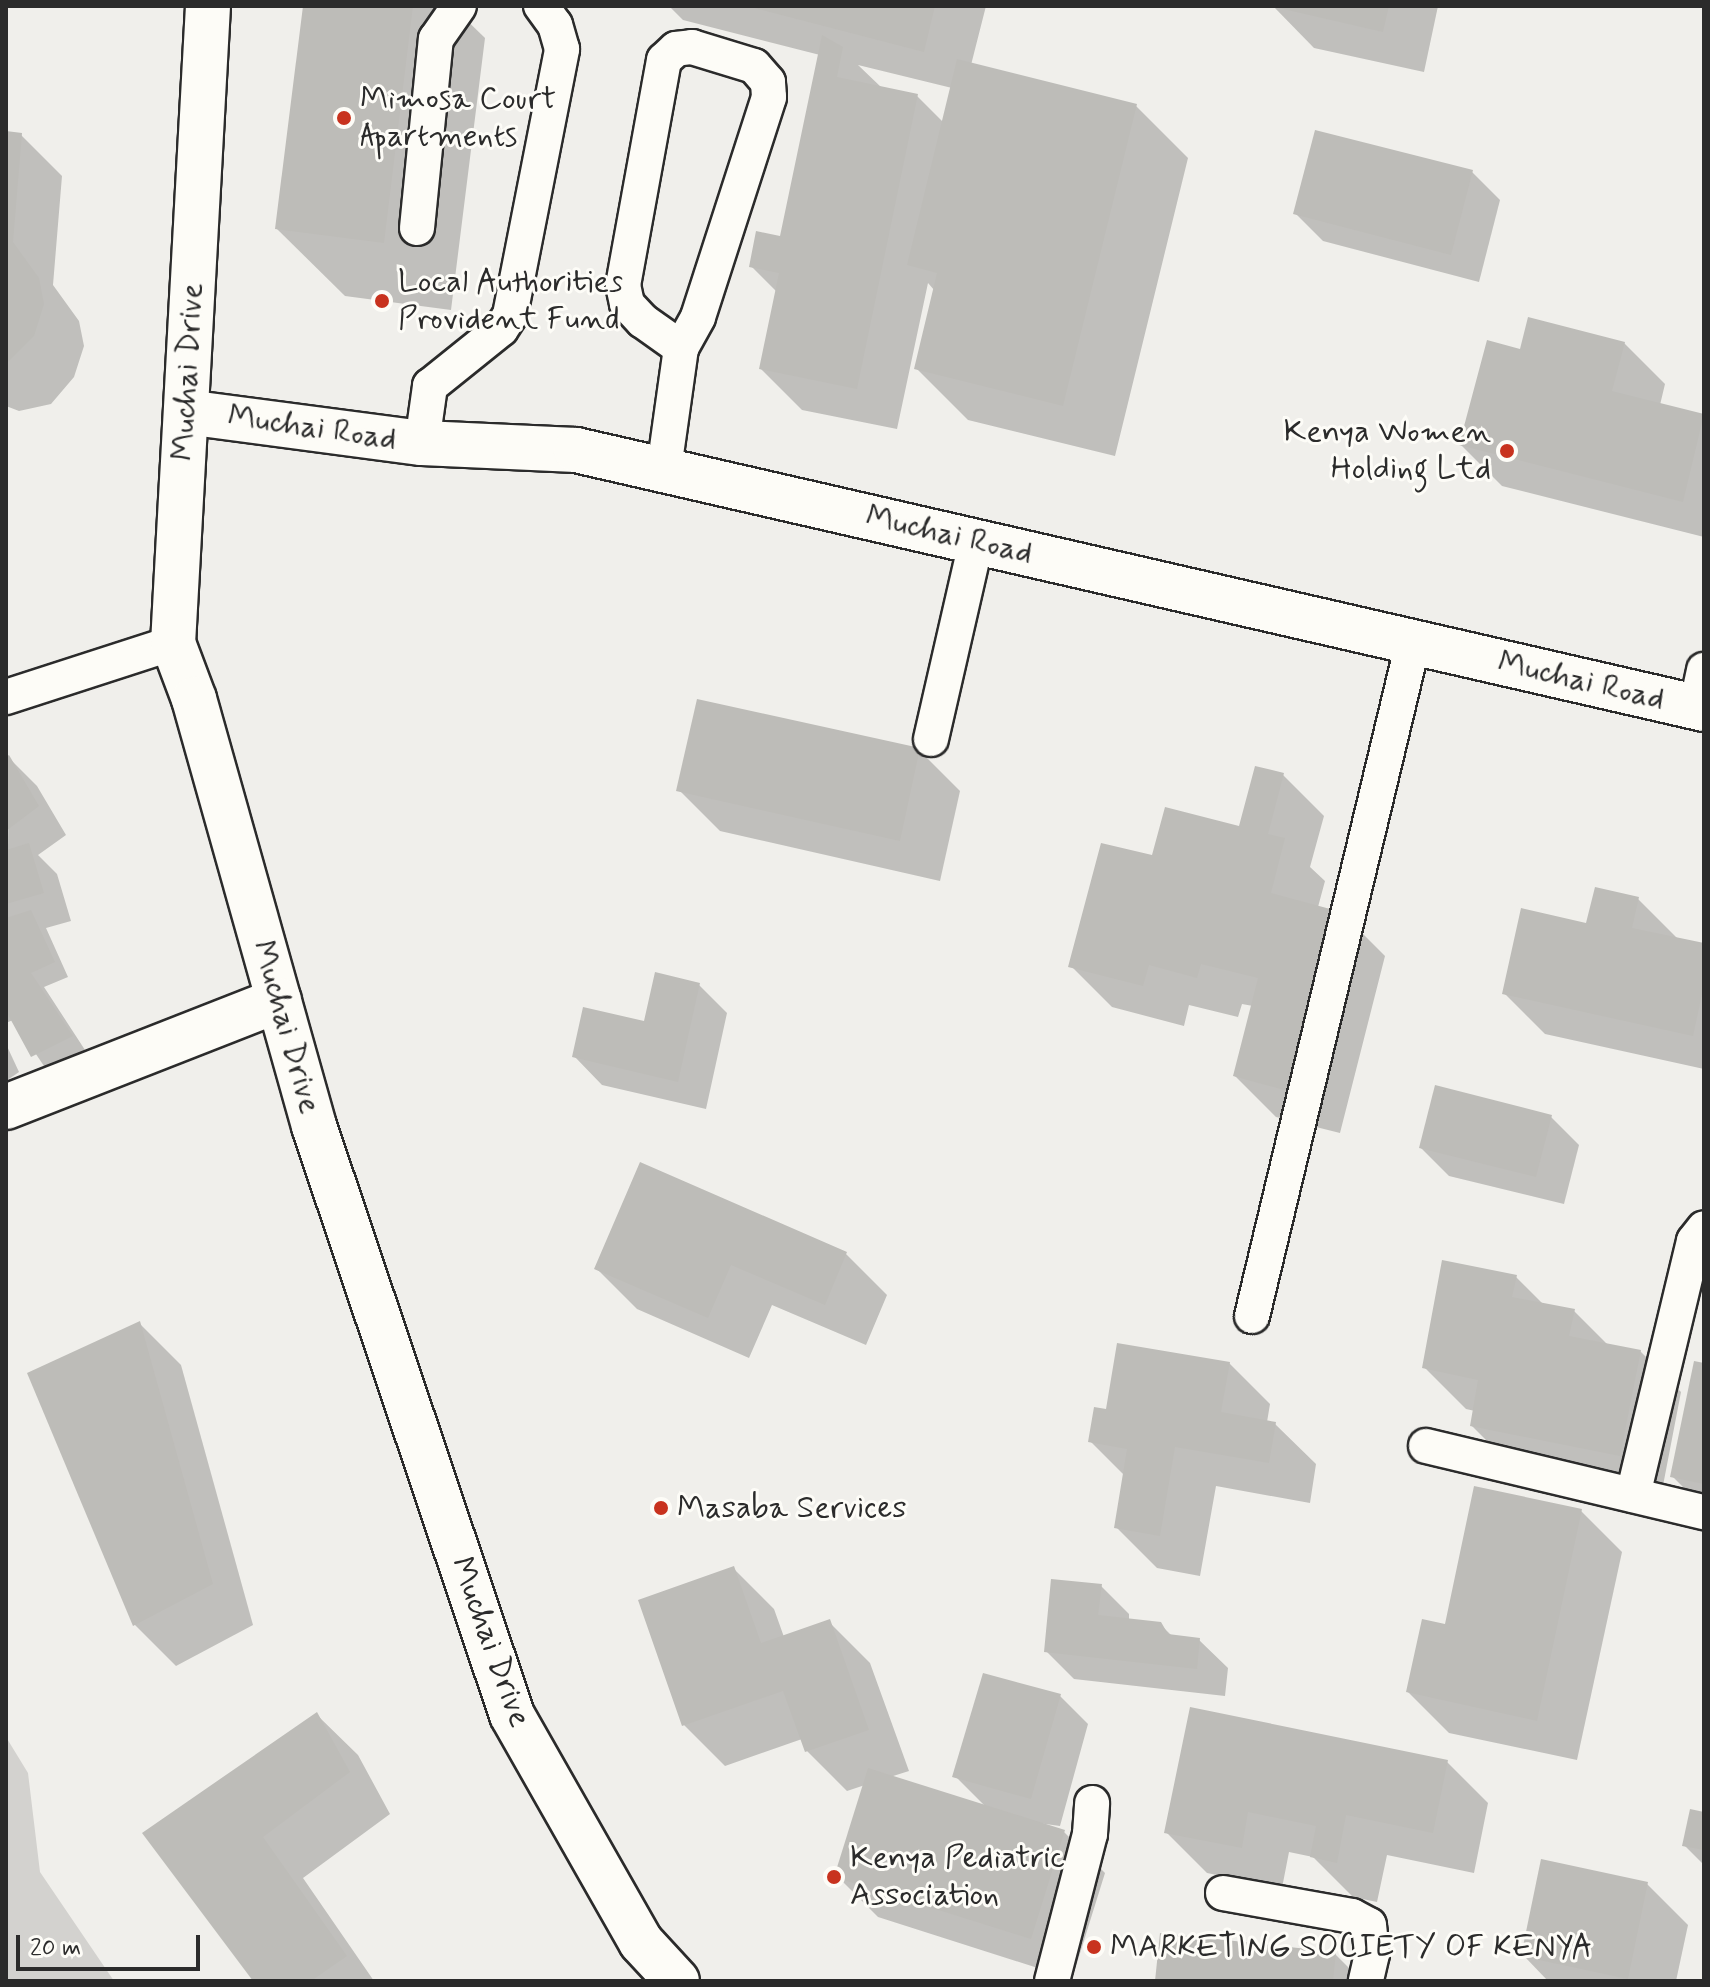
<!DOCTYPE html>
<style>
body{margin:0}
#map{position:relative;width:1710px;height:1987px;overflow:hidden;background:#f0efeb;font-family:Mynerve,sans-serif}
div>[style]{position:absolute}
[style*='--x']{left:calc(var(--x)*1px);top:calc(var(--y)*1px);width:calc(var(--w)*1px);rotate:calc(var(--a)*1deg)}
.green>*{inset:0;background:#d3d2cf}
.shadow>*{inset:0;background:#0003}
.building>*{inset:0;background:#bdbcb8}
.roads{filter:drop-shadow(2px 0 #2b2b2b) drop-shadow(-2px 0 #2b2b2b) drop-shadow(0 2px #2b2b2b) drop-shadow(0 -2px #2b2b2b)}
.service>*{height:34px;margin:-17px;padding:0 17px;transform-origin:17px;border-radius:17px;background:#fdfcf7}
.minor>*{height:44px;margin:-22px;padding:0 22px;transform-origin:22px;border-radius:22px;background:#fdfcf7}
.dots>*{width:22px;height:22px;translate:-50% -50%;box-sizing:border-box;border:4px solid #fdfcf7;border-radius:50%}
span{translate:-50% -50%;white-space:nowrap;text-align:center;line-height:1.15;-webkit-text-stroke:6px #fdfcf7;paint-order:stroke}
.poi-label{font-size:32px;color:#2b2b2b}
.left{translate:0 -50%;text-align:left}
.right{translate:-100% -50%;text-align:right}
.street-label{font-size:32px;color:#2b2b2b}
.frame{position:absolute;inset:0;border:8px solid #2b2b2b;pointer-events:none}
.scale{position:absolute;left:16px;top:1935px;width:184px;height:36px;box-sizing:border-box;border:4px solid #2b2b2b;border-top:0;padding-left:10px;font-size:24px;line-height:28px;white-space:nowrap;color:#2b2b2b;-webkit-text-stroke:6px #fdfcf7;paint-order:stroke}
</style>
<div id="map">
<div class="green">
<div style="clip-path:polygon(6px 1737px,28px 1773px,40px 1872px,114px 1981px,6px 1981px)"></div>
</div>
<div class="shadow">
<div style="clip-path:polygon(305px 6px,452px 6px,485px 38px,451px 310px,345px 296px,277px 229px)"></div>
<div style="clip-path:polygon(evenodd,669px 6px,986px 6px,971px 65px,1136px 106px,1188px 158px,1115px 456px,968px 420px,916px 368px,935px 291px,928px 283px,897px 429px,802px 410px,761px 369px,777px 292px,751px 266px,782px 238px,820px 55px,683px 20px,669px 6px,858px 65px,952px 88px,944px 123px,917px 96px,882px 88px,858px 65px)"></div>
<div style="clip-path:polygon(1273px 6px,1438px 6px,1424px 72px,1314px 48px)"></div>
<div style="clip-path:polygon(6px 133px,21px 135px,62px 176px,53px 285px,79px 321px,84px 346px,74px 377px,51px 404px,19px 411px,6px 406px)"></div>
<div style="clip-path:polygon(1472px 172px,1500px 200px,1479px 282px,1323px 241px,1295px 213px)"></div>
<div style="clip-path:polygon(1624px 343px,1665px 384px,1660px 405px,1704px 416px,1704px 537px,1502px 486px,1461px 445px,1521px 351px)"></div>
<div style="clip-path:polygon(919px 750px,960px 791px,940px 881px,720px 831px,679px 790px)"></div>
<div style="clip-path:polygon(9px 758px,37px 786px,66px 835px,38px 855px,57px 874px,71px 921px,46px 928px,68px 977px,44px 987px,85px 1050px,46px 1069px,13px 1020px,6px 1023px)"></div>
<div style="clip-path:polygon(1283px 775px,1324px 816px,1310px 867px,1325px 881px,1318px 907px,1344px 915px,1385px 956px,1340px 1133px,1276px 1117px,1235px 1076px,1253px 1006px,1242px 1004px,1238px 1017px,1189px 1005px,1184px 1026px,1112px 1007px,1071px 966px,1154px 858px,1241px 829px)"></div>
<div style="clip-path:polygon(1638px 899px,1679px 940px,1704px 945px,1704px 1069px,1545px 1034px,1504px 993px,1588px 925px)"></div>
<div style="clip-path:polygon(699px 985px,727px 1013px,706px 1109px,602px 1085px,574px 1056px,645px 1023px)"></div>
<div style="clip-path:polygon(6px 1044px,19px 1072px,6px 1081px)"></div>
<div style="clip-path:polygon(1551px 1117px,1579px 1145px,1564px 1204px,1449px 1176px,1421px 1148px)"></div>
<div style="clip-path:polygon(846px 1254px,887px 1295px,866px 1345px,772px 1305px,749px 1358px,637px 1309px,596px 1268px)"></div>
<div style="clip-path:polygon(1516px 1277px,1544px 1305px,1574px 1311px,1609px 1346px,1640px 1351px,1681px 1392px,1661px 1496px,1513px 1467px,1472px 1426px,1475px 1411px,1466px 1409px,1425px 1368px)"></div>
<div style="clip-path:polygon(140px 1324px,181px 1365px,253px 1625px,176px 1666px,135px 1625px)"></div>
<div style="clip-path:polygon(1229px 1363px,1270px 1404px,1267px 1422px,1275px 1424px,1316px 1464px,1310px 1503px,1216px 1486px,1200px 1576px,1157px 1568px,1116px 1527px,1124px 1475px,1090px 1441px,1108px 1411px)"></div>
<div style="clip-path:polygon(1704px 1365px,1704px 1508px,1673px 1477px)"></div>
<div style="clip-path:polygon(1581px 1511px,1622px 1552px,1577px 1760px,1449px 1733px,1408px 1692px,1446px 1626px)"></div>
<div style="clip-path:polygon(733px 1568px,774px 1609px,784px 1637px,829px 1622px,870px 1663px,909px 1771px,890px 1777px,986px 1807px,955px 1776px,1060px 1696px,1088px 1724px,1060px 1826px,1031px 1822px,1064px 1832px,1105px 1873px,1072px 1979px,878px 1917px,837px 1876px,865px 1785px,847px 1791px,806px 1750px,802px 1739px,725px 1766px,684px 1725px)"></div>
<div style="clip-path:polygon(1101px 1586px,1129px 1614px,1129px 1620px,1160px 1624px,1173px 1637px,1199px 1640px,1228px 1668px,1225px 1696px,1074px 1679px,1046px 1651px)"></div>
<div style="clip-path:polygon(317px 1715px,358px 1755px,390px 1814px,303px 1878px,374px 1981px,255px 1981px,145px 1833px)"></div>
<div style="clip-path:polygon(1447px 1762px,1488px 1803px,1474px 1873px,1387px 1855px,1377px 1902px,1353px 1897px,1313px 1857px,1289px 1852px,1282px 1888px,1207px 1873px,1166px 1832px)"></div>
<div style="clip-path:polygon(1704px 1814px,1704px 1865px,1684px 1845px)"></div>
<div style="clip-path:polygon(1647px 1884px,1688px 1925px,1676px 1981px,1548px 1981px,1523px 1955px)"></div>
<div style="clip-path:polygon(1335px 1954px,1362px 1981px,1157px 1981px)"></div>
</div>
<div class="building">
<div style="clip-path:polygon(303px 6px,413px 6px,384px 243px,275px 229px)"></div>
<div style="clip-path:polygon(747px 6px,935px 6px,924px 52px)"></div>
<div style="clip-path:polygon(1270px 6px,1389px 6px,1383px 32px)"></div>
<div style="clip-path:polygon(822px 35px,843px 47px,837px 77px,918px 94px,857px 389px,759px 369px,779px 273px,749px 267px,756px 231px,780px 236px)"></div>
<div style="clip-path:polygon(957px 59px,1137px 104px,1063px 406px,914px 369px,937px 273px,907px 265px)"></div>
<div style="clip-path:polygon(1315px 130px,1473px 170px,1451px 255px,1293px 214px)"></div>
<div style="clip-path:polygon(6px 131px,22px 133px,13px 242px,39px 278px,44px 304px,34px 336px,6px 364px)"></div>
<div style="clip-path:polygon(1528px 317px,1625px 342px,1612px 391px,1704px 414px,1683px 502px,1459px 445px,1487px 340px,1520px 349px)"></div>
<div style="clip-path:polygon(697px 699px,920px 748px,900px 841px,676px 791px)"></div>
<div style="clip-path:polygon(9px 755px,39px 806px,6px 831px,6px 757px)"></div>
<div style="clip-path:polygon(1255px 766px,1284px 773px,1268px 834px,1285px 838px,1271px 893px,1345px 913px,1299px 1094px,1233px 1076px,1258px 978px,1201px 964px,1197px 978px,1149px 965px,1143px 986px,1068px 967px,1101px 843px,1152px 855px,1165px 807px,1239px 826px)"></div>
<div style="clip-path:polygon(29px 843px,44px 893px,6px 904px,6px 850px)"></div>
<div style="clip-path:polygon(1595px 887px,1639px 897px,1632px 928px,1704px 943px,1704px 985px,1693px 1036px,1502px 994px,1521px 908px,1586px 923px)"></div>
<div style="clip-path:polygon(31px 910px,55px 962px,31px 973px,73px 1036px,31px 1057px,6px 1011px,6px 918px)"></div>
<div style="clip-path:polygon(655px 972px,700px 983px,678px 1082px,572px 1057px,583px 1007px,644px 1021px)"></div>
<div style="clip-path:polygon(1435px 1085px,1552px 1115px,1536px 1177px,1419px 1148px)"></div>
<div style="clip-path:polygon(640px 1162px,847px 1252px,825px 1305px,731px 1265px,708px 1318px,594px 1269px)"></div>
<div style="clip-path:polygon(1442px 1260px,1517px 1275px,1512px 1297px,1575px 1309px,1569px 1336px,1641px 1350px,1620px 1456px,1470px 1426px,1478px 1380px,1422px 1368px)"></div>
<div style="clip-path:polygon(140px 1321px,213px 1584px,133px 1626px,27px 1373px)"></div>
<div style="clip-path:polygon(1117px 1343px,1230px 1362px,1221px 1412px,1276px 1422px,1269px 1463px,1175px 1447px,1160px 1536px,1114px 1528px,1127px 1449px,1088px 1442px,1094px 1407px,1106px 1409px)"></div>
<div style="clip-path:polygon(1694px 1361px,1704px 1363px,1704px 1484px,1670px 1477px)"></div>
<div style="clip-path:polygon(1474px 1486px,1582px 1509px,1537px 1721px,1406px 1692px,1422px 1619px,1445px 1624px)"></div>
<div style="clip-path:polygon(734px 1566px,761px 1643px,830px 1619px,869px 1730px,805px 1752px,783px 1691px,682px 1726px,638px 1600px)"></div>
<div style="clip-path:polygon(1051px 1579px,1102px 1584px,1098px 1615px,1161px 1622px,1168px 1634px,1200px 1638px,1197px 1669px,1044px 1652px)"></div>
<div style="clip-path:polygon(983px 1673px,1061px 1694px,1031px 1799px,952px 1777px)"></div>
<div style="clip-path:polygon(1190px 1707px,1448px 1760px,1433px 1833px,1346px 1815px,1337px 1863px,1310px 1857px,1316px 1826px,1248px 1812px,1242px 1848px,1164px 1833px)"></div>
<div style="clip-path:polygon(317px 1712px,350px 1772px,263px 1837px,347px 1956px,311px 1981px,253px 1981px,142px 1833px)"></div>
<div style="clip-path:polygon(868px 1768px,1065px 1830px,1031px 1939px,834px 1877px)"></div>
<div style="clip-path:polygon(1690px 1809px,1704px 1812px,1704px 1850px,1682px 1846px)"></div>
<div style="clip-path:polygon(1541px 1859px,1648px 1882px,1628px 1979px,1521px 1956px)"></div>
<div style="clip-path:polygon(1160px 1933px,1336px 1952px,1333px 1981px,1155px 1981px)"></div>
</div>
<div class="roads">
<div class="service">
<div style="--x:417;--y:228;--w:190;--a:-84.3"></div>
<div style="--x:436;--y:39;--w:40;--a:-55.1"></div>
<div style="--x:422;--y:443;--w:58;--a:-82"></div>
<div style="--x:430;--y:386;--w:91;--a:-38.8"></div>
<div style="--x:501;--y:329;--w:17;--a:-57"></div>
<div style="--x:510;--y:315;--w:271;--a:-78.9"></div>
<div style="--x:562;--y:49;--w:25;--a:-106"></div>
<div style="--x:555;--y:25;--w:24;--a:-126"></div>
<div style="--x:664;--y:469;--w:122;--a:-82"></div>
<div style="--x:681;--y:348;--w:35;--a:-61"></div>
<div style="--x:698;--y:317;--w:231;--a:-72.1"></div>
<div style="--x:769;--y:97;--w:15;--a:-94"></div>
<div style="--x:768;--y:82;--w:21;--a:-131"></div>
<div style="--x:754;--y:66;--w:65;--a:-163"></div>
<div style="--x:692;--y:47;--w:16;--a:173"></div>
<div style="--x:676;--y:49;--w:16;--a:137"></div>
<div style="--x:664;--y:60;--w:229;--a:100.3"></div>
<div style="--x:623;--y:285;--w:19;--a:78"></div>
<div style="--x:627;--y:304;--w:23;--a:47"></div>
<div style="--x:643;--y:321;--w:47;--a:35.4"></div>
<div style="--x:6;--y:697;--w:176;--a:-17.9"></div>
<div style="--x:1696;--y:708;--w:39;--a:-78"></div>
<div style="--x:931;--y:739;--w:202;--a:-77.1"></div>
<div style="--x:1252;--y:1316;--w:692;--a:-76.55"></div>
<div style="--x:1426;--y:1446;--w:286;--a:13.4"></div>
<div style="--x:1633;--y:1495;--w:261;--a:-76.5"></div>
<div style="--x:1694;--y:1241;--w:16;--a:-52"></div>
<div style="--x:1223;--y:1893;--w:131;--a:10.1"></div>
<div style="--x:1352;--y:1916;--w:19;--a:28"></div>
<div style="--x:1369;--y:1925;--w:29;--a:84"></div>
<div style="--x:1372;--y:1954;--w:28;--a:103"></div>
<div style="--x:1052;--y:1981;--w:152;--a:-75.5"></div>
<div style="--x:1090;--y:1834;--w:31;--a:-86"></div>
</div>
<div class="minor">
<div style="--x:208;--y:6;--w:638;--a:93.14"></div>
<div style="--x:173;--y:643;--w:60;--a:69.4"></div>
<div style="--x:194;--y:699;--w:444;--a:74.3"></div>
<div style="--x:314;--y:1126;--w:621;--a:71.42"></div>
<div style="--x:512;--y:1715;--w:261;--a:60.4"></div>
<div style="--x:641;--y:1942;--w:53;--a:47.3"></div>
<div style="--x:186;--y:412;--w:238;--a:7.5"></div>
<div style="--x:422;--y:443;--w:154;--a:2.6"></div>
<div style="--x:576;--y:450;--w:1157;--a:12.93"></div>
<div style="--x:6;--y:1107;--w:293;--a:-21.4"></div>
</div>
</div>
<div class="dots">
<div style="left:344px;top:118px;background:#c8321e"></div>
<div style="left:382px;top:301px;background:#c8321e"></div>
<div style="left:1507px;top:451px;background:#c8321e"></div>
<div style="left:661px;top:1508px;background:#c8321e"></div>
<div style="left:834px;top:1877px;background:#c8321e"></div>
<div style="left:1094px;top:1947px;background:#c8321e"></div>
</div>
<div class="poi-label">
<span class="left" style="left:360px;top:118px">Mimosa Court<br>Apartments</span>
<span class="left" style="left:398px;top:301px">Local Authorities<br>Provident Fund</span>
<span class="right" style="left:1491px;top:451px">Kenya Women<br>Holding Ltd</span>
<span class="left" style="left:677px;top:1508px">Masaba Services</span>
<span class="left" style="left:850px;top:1877px">Kenya Pediatric<br>Association</span>
<span class="left" style="left:1110px;top:1947px">MARKETING SOCIETY OF KENYA</span>
</div>
<div class="street-label">
<span style="left:188px;top:372px;rotate:-87deg">Muchai Drive</span>
<span style="left:312px;top:428px;rotate:8deg">Muchai Road</span>
<span style="left:949px;top:535px;rotate:13deg">Muchai Road</span>
<span style="left:1581px;top:681px;rotate:13deg">Muchai Road</span>
<span style="left:286px;top:1027px;rotate:74deg">Muchai Drive</span>
<span style="left:490px;top:1642px;rotate:70deg">Muchai Drive</span>
</div>
<div class="frame"></div>
<div class="scale">20 m</div>
</div>
